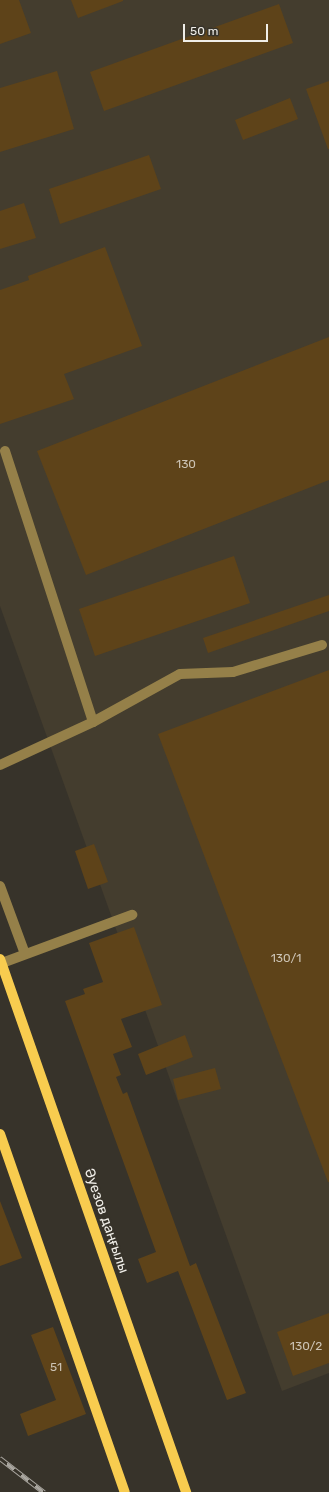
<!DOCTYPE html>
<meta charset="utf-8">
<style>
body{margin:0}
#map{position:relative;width:329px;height:1492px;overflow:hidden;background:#37332a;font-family:Rubik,sans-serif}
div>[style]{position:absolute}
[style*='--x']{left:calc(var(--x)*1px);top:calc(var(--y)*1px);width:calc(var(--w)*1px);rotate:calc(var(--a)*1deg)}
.built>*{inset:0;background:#443d2e}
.building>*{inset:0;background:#5e4319}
.minor>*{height:10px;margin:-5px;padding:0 5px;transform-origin:5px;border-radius:5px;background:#958049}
.major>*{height:10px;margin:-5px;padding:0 5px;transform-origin:5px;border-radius:5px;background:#f8cc4f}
.rail>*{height:4.5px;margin-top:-2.25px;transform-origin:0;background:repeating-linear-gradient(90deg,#37332a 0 9px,#aaa7a0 0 18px);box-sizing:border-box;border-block:1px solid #aaa7a0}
span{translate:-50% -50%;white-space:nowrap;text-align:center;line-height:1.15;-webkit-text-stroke:4px #37332a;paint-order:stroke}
.number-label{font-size:12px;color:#ccc3b4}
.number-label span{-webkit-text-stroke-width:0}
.street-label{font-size:14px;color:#f0eee8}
.scale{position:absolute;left:183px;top:24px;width:85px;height:18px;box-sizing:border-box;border:2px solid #f0eee8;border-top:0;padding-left:5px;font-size:12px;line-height:14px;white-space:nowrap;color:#f0eee8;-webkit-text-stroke:3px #37332a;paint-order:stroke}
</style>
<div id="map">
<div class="built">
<div style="clip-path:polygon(0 0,329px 0,329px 1373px,282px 1391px,0 606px)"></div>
</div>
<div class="building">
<div style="clip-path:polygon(0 0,19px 0,31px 33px,0 44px)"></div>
<div style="clip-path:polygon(71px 0,123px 0,123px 1px,78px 18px)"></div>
<div style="clip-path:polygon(279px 4px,293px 43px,104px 111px,90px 72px)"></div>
<div style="clip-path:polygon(57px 71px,74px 129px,0 152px,0 88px)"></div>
<div style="clip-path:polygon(329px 81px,329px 149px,328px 149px,306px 89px)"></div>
<div style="clip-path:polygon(290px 98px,298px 119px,243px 140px,235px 120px)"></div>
<div style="clip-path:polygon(149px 155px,161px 189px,60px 224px,49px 189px)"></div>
<div style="clip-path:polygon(24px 203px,36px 238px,0 249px,0 211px)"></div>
<div style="clip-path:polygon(105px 247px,142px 346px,64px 374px,74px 399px,0 424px,0 290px,29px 280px,28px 276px)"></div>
<div style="clip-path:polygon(329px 337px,329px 480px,86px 575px,37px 451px)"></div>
<div style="clip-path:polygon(234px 556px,250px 603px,95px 656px,79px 609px)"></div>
<div style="clip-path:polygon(329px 595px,329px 611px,208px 653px,203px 638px)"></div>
<div style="clip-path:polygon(329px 670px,329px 1182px,328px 1182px,158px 734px)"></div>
<div style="clip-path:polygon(94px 844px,108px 882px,88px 889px,75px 851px)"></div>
<div style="clip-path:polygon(134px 927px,162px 1005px,121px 1019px,132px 1047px,113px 1054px,121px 1075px,116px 1077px,123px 1094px,127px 1092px,190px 1266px,196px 1263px,246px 1393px,227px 1400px,178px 1271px,147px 1283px,138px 1259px,156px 1252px,65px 1001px,85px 994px,83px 989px,103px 982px,89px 943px)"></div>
<div style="clip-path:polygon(185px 1035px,193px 1057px,146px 1075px,138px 1054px)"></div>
<div style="clip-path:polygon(215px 1068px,221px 1089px,178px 1100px,173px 1079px)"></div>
<div style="clip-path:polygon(0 1201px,22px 1258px,0 1266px)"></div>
<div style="clip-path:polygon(329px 1313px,329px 1363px,293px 1376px,277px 1332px)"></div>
<div style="clip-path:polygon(53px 1327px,86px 1414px,28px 1436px,20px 1414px,56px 1400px,31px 1335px)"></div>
</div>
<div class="minor">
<div style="--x:5;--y:451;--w:285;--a:72"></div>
<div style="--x:93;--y:722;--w:99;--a:-28.9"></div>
<div style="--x:180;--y:674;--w:53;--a:-2.2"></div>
<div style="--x:233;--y:672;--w:93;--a:-16.9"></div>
<div style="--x:0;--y:765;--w:102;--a:-24.8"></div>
<div style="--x:0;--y:886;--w:72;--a:69.8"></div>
<div style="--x:2;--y:963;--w:139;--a:-20.3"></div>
</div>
<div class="major">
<div style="--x:0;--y:959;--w:565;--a:70.76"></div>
<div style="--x:0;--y:1134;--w:379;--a:70.8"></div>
</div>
<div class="rail">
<div style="--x:0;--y:1458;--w:56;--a:37.7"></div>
</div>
<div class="number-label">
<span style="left:186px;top:465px">130</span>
<span style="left:286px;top:959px">130/1</span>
<span style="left:306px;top:1347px">130/2</span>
<span style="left:56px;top:1368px">51</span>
</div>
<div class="street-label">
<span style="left:106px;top:1221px;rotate:71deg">Әуезов даңғылы</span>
</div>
<div class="scale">50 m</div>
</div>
